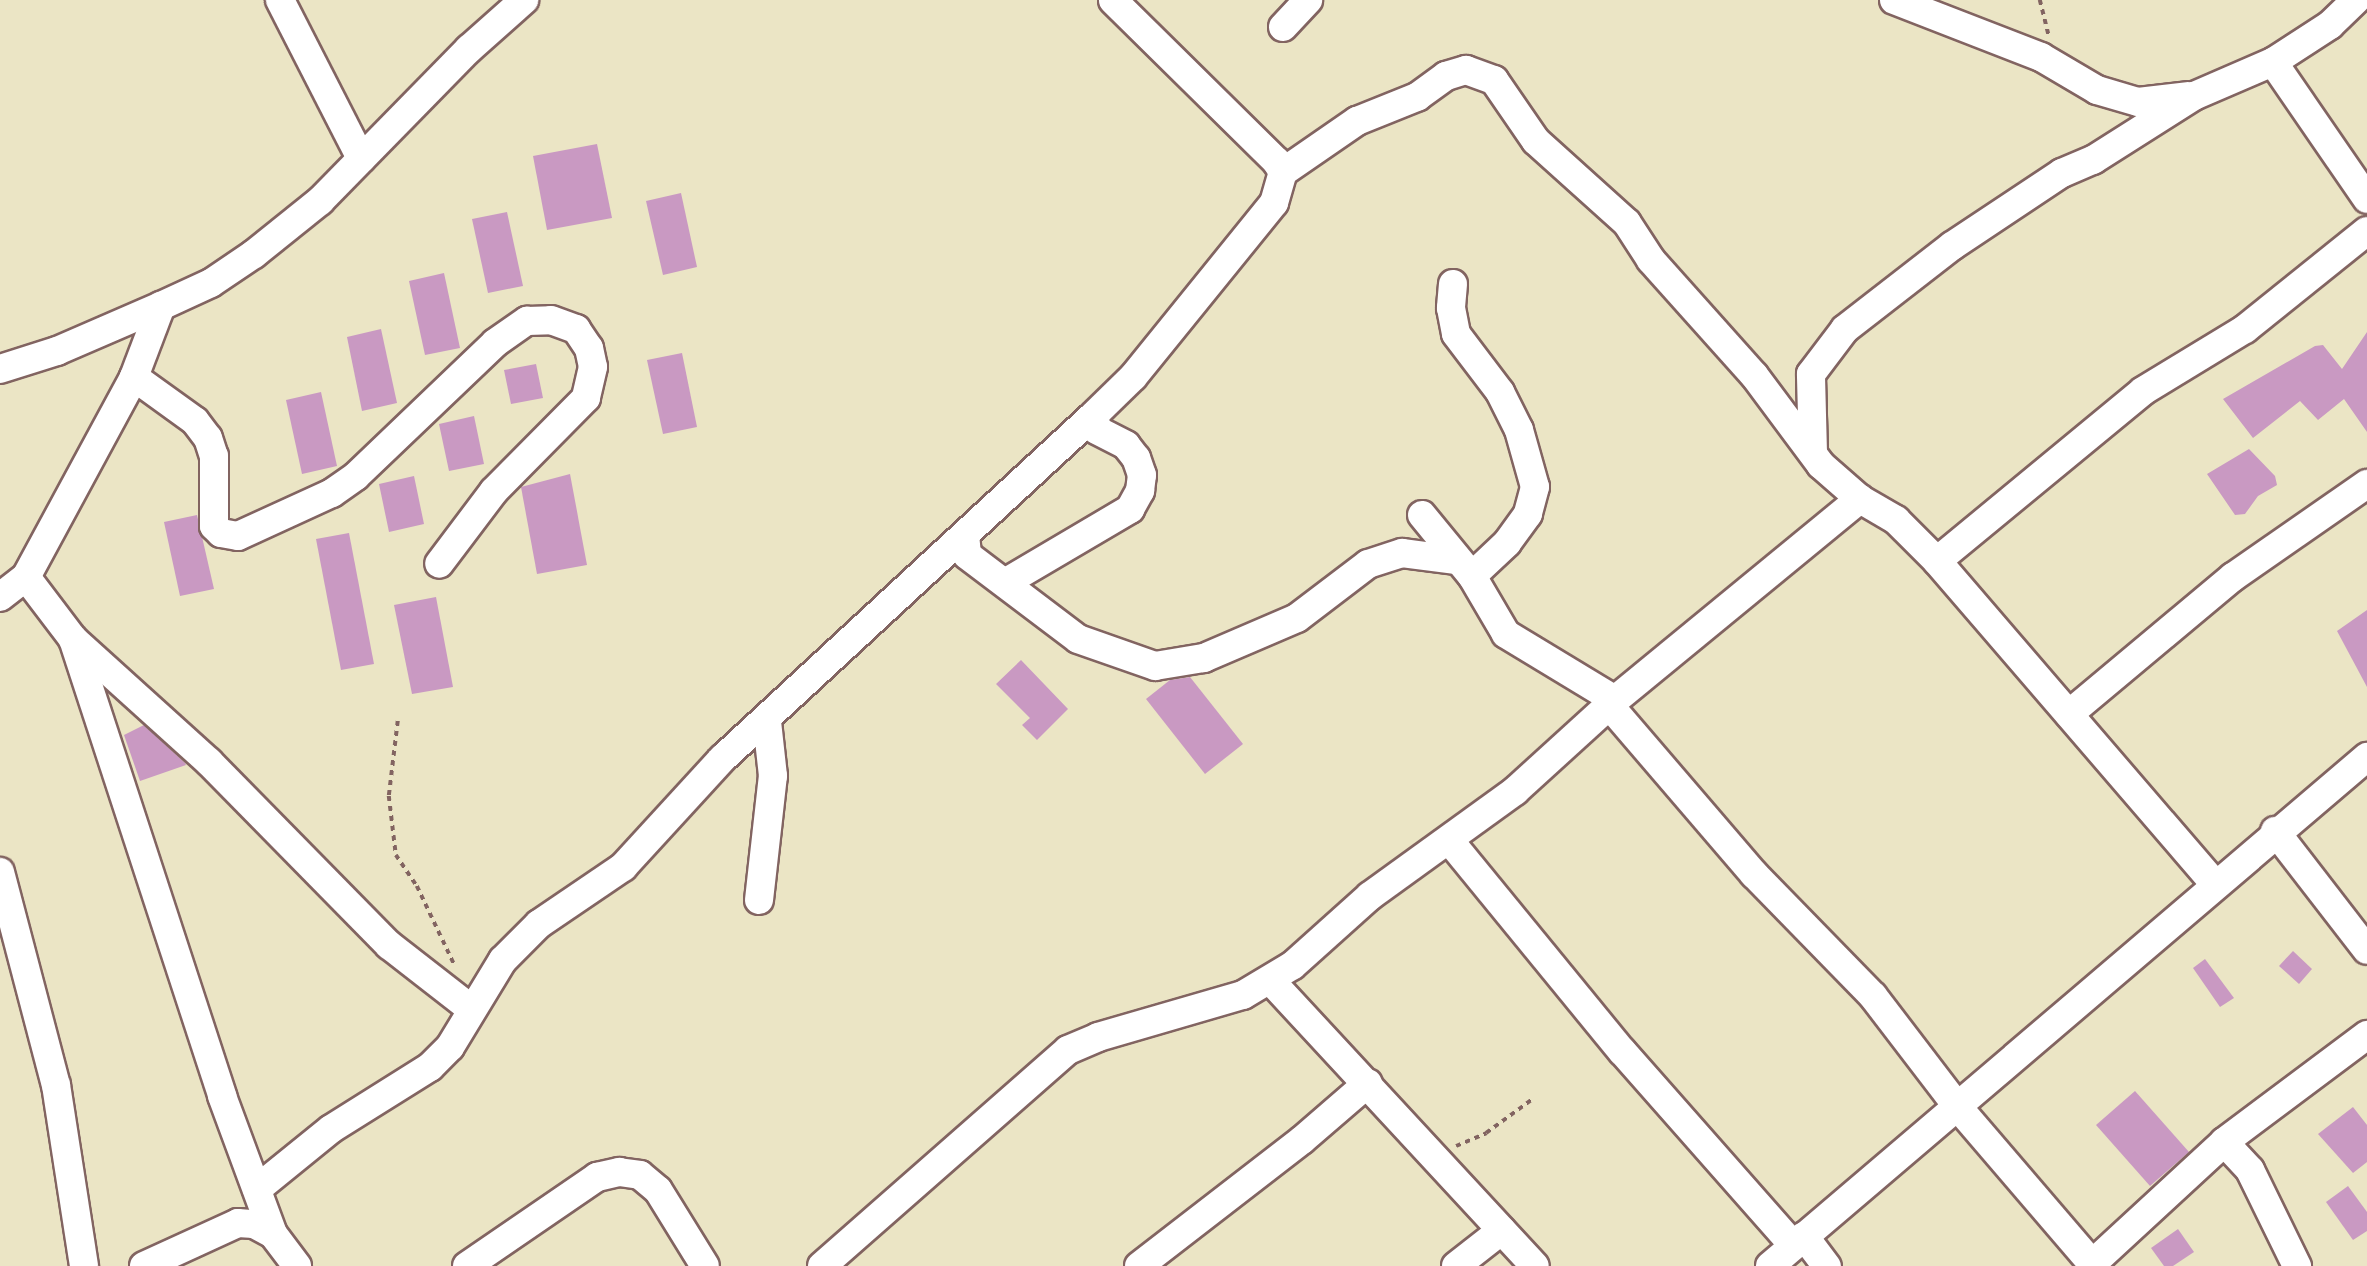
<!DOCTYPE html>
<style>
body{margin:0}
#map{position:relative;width:2367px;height:1266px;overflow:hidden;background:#ebe5c5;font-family:"Libre Bodoni",serif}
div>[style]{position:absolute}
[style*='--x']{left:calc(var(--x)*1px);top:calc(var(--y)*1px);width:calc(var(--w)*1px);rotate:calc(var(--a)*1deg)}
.building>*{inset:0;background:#c999c2}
.path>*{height:3.5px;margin-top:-1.75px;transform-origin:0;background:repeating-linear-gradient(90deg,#826461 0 5px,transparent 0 10px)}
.roads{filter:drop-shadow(2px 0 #826461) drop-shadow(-2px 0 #826461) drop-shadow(0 2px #826461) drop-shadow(0 -2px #826461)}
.minor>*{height:28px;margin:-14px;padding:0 14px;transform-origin:14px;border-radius:14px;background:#fff}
span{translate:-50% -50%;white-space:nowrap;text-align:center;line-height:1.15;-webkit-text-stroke:5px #fdfcf7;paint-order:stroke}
</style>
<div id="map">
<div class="building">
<div style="clip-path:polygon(597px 144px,612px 218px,547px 230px,533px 156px)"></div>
<div style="clip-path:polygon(681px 193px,697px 267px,663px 275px,646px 201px)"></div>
<div style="clip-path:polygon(507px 212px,523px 286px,488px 293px,472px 219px)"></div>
<div style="clip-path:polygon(444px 273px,460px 348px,425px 355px,409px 281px)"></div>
<div style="clip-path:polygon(381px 329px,397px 403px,362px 411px,347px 337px)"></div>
<div style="clip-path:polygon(2367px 332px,2367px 432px,2344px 399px,2318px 420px,2300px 401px,2253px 438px,2223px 399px,2315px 346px,2323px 345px,2342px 369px)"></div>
<div style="clip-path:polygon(682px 353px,697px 427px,663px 434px,647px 360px)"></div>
<div style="clip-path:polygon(536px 364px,543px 398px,511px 404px,504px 370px)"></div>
<div style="clip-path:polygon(321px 392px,337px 466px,302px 474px,286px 400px)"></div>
<div style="clip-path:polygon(474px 416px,484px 464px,449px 471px,439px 424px)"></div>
<div style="clip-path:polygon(2249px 449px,2275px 476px,2277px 485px,2258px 496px,2245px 514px,2235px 515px,2207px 474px)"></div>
<div style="clip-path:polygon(570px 474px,587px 565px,537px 574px,521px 487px)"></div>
<div style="clip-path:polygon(414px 476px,424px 524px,389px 532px,379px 484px)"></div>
<div style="clip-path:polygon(197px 515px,214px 589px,180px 596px,164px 522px)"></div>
<div style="clip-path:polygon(349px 533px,374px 664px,341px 670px,316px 539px)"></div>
<div style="clip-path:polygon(436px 597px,453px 687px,412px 694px,394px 605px)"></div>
<div style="clip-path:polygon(2367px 610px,2367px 687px,2337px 631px)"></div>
<div style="clip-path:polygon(1021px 660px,1068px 709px,1037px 740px,1022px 725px,1030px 718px,996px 684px)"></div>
<div style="clip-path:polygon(1190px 677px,1243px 744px,1205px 774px,1146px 699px,1170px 680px)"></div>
<div style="clip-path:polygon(144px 725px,185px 763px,186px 765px,140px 781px,124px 735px)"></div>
<div style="clip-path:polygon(2293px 951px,2312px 969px,2299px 984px,2279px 966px)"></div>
<div style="clip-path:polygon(2205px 959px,2234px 998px,2220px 1007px,2193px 968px)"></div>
<div style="clip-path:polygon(2135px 1091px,2189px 1152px,2150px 1186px,2096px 1125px)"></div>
<div style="clip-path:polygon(2353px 1107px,2367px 1125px,2367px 1162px,2353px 1173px,2318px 1134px)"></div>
<div style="clip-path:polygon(2348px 1186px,2367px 1212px,2367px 1231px,2353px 1240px,2326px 1202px)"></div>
<div style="clip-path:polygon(2178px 1229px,2194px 1252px,2173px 1266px,2164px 1266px,2151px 1248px)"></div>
</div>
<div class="path">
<div style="--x:2040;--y:0;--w:36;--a:76"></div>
<div style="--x:398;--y:721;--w:76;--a:96.8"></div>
<div style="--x:389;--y:796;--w:59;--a:83.2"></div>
<div style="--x:396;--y:855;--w:37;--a:56"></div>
<div style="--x:417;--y:886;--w:89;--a:64.6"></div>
<div style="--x:1456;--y:1146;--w:33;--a:-23"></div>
<div style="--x:1486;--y:1133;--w:59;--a:-36.1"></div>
</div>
<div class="roads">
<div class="minor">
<div style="--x:280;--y:0;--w:178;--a:62.9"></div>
<div style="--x:1894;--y:0;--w:158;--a:21.2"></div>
<div style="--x:2041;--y:57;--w:65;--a:30.5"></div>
<div style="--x:2097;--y:90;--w:43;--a:16.3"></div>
<div style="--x:2138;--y:102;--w:50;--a:-6.8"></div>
<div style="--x:1283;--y:27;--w:37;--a:-47"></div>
<div style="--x:2273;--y:62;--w:166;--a:55.5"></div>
<div style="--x:1283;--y:172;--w:90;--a:-34.6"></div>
<div style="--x:1357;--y:121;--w:65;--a:-21.8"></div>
<div style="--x:1417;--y:97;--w:36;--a:-36"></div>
<div style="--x:1446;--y:76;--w:21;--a:-17"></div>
<div style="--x:1466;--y:70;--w:30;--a:20"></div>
<div style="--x:1494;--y:80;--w:74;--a:55.5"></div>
<div style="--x:1536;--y:141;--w:122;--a:42"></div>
<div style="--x:1627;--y:223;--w:44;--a:57"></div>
<div style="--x:1651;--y:260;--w:154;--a:48.2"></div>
<div style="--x:1754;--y:375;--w:112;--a:53.3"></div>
<div style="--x:1821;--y:465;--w:52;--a:41.1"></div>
<div style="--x:1860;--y:499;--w:42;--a:30.3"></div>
<div style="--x:1896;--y:520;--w:58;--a:45"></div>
<div style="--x:1937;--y:561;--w:425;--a:49.3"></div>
<div style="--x:1453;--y:284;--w:24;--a:95"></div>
<div style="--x:1451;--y:308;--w:26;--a:79"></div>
<div style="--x:1456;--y:334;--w:73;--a:52.8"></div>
<div style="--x:1500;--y:392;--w:42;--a:63.4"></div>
<div style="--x:1519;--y:430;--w:59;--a:74.3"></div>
<div style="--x:1535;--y:487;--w:28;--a:105"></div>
<div style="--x:1528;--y:514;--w:36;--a:126"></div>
<div style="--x:1507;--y:543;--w:48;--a:136.7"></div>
<div style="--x:0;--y:369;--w:60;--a:-17.5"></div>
<div style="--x:57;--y:351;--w:113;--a:-23.4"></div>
<div style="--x:161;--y:306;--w:55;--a:-24.7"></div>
<div style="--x:211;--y:283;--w:52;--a:-34"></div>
<div style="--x:254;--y:254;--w:85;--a:-38.8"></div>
<div style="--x:320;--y:201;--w:213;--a:-45.6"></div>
<div style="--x:469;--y:49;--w:74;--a:-41.7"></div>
<div style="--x:134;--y:377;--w:75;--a:35.8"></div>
<div style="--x:195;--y:421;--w:21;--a:53"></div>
<div style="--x:208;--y:438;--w:19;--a:72"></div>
<div style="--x:214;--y:456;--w:70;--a:90"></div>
<div style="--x:214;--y:526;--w:10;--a:45"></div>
<div style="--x:221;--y:533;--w:17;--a:10"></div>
<div style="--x:238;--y:536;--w:103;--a:-24.6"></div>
<div style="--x:332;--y:493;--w:29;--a:-35"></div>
<div style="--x:356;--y:476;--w:192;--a:-43.7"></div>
<div style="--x:495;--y:343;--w:39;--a:-35"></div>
<div style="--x:527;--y:321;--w:24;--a:-2"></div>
<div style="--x:551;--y:320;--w:27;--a:20"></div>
<div style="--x:576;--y:329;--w:23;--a:56"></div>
<div style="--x:589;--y:348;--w:19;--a:78"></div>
<div style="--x:593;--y:367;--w:32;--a:103"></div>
<div style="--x:586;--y:398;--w:131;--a:134.7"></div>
<div style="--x:494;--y:491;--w:91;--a:127"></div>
<div style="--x:1813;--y:453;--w:79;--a:-91.5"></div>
<div style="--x:1811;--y:374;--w:56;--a:-52.9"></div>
<div style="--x:1845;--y:329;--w:135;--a:-37.8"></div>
<div style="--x:1952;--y:246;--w:132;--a:-33.6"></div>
<div style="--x:2062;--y:173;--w:34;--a:-23"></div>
<div style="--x:2093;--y:160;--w:120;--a:-32.4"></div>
<div style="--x:2194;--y:96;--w:86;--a:-23.3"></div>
<div style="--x:2273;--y:62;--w:68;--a:-33"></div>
<div style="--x:2330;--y:25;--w:36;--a:-44"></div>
<div style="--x:1422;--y:515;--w:79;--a:50.7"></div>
<div style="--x:1472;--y:576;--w:67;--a:59.6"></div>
<div style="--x:1506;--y:634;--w:127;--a:31.2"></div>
<div style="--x:965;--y:535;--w:20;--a:84"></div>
<div style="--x:967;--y:555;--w:139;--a:37.1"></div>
<div style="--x:1078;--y:639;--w:82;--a:19.3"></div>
<div style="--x:1155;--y:666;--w:50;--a:-9.3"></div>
<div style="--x:1204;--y:658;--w:101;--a:-23.3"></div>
<div style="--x:1297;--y:618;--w:89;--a:-37.3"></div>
<div style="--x:1368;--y:564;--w:36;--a:-18"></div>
<div style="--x:1402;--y:553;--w:53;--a:7.5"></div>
<div style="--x:1937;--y:561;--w:267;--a:-39.5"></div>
<div style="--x:2143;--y:391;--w:119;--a:-31.3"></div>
<div style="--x:2245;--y:329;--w:156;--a:-38.8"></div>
<div style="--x:26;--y:577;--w:78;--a:52.8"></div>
<div style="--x:73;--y:639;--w:183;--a:42.1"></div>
<div style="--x:209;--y:762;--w:257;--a:45.5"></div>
<div style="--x:389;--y:945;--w:103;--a:37.9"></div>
<div style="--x:1008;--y:581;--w:142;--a:-30.5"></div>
<div style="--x:1130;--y:509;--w:21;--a:-61"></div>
<div style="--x:1140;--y:491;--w:16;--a:-83"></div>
<div style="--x:1142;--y:475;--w:18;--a:-109"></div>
<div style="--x:1136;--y:458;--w:16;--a:-128"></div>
<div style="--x:1126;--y:445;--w:33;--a:-153"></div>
<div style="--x:1097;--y:430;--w:15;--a:-101"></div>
<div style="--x:0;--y:597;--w:33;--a:-38"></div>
<div style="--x:26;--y:577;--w:227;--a:-61.6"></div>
<div style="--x:134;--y:377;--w:76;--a:-69.2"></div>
<div style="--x:73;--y:639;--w:481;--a:71.9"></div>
<div style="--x:222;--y:1096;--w:147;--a:69.7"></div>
<div style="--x:1609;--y:705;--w:223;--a:49.4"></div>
<div style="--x:1754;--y:874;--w:170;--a:45.7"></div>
<div style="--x:1873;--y:996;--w:138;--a:52.6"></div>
<div style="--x:1957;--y:1106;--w:211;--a:49.4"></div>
<div style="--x:2069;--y:714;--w:214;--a:-39.9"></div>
<div style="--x:2233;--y:577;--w:163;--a:-34.8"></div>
<div style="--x:2275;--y:831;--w:150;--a:52.3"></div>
<div style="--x:1449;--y:840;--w:273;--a:50.7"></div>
<div style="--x:1622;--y:1051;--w:259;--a:48.6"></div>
<div style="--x:0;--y:872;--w:220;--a:75.3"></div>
<div style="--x:56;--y:1085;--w:183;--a:81.2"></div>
<div style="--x:759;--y:900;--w:125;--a:-83.6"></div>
<div style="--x:773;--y:776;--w:54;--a:-96.3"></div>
<div style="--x:1271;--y:981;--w:388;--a:47.2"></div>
<div style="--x:2224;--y:1142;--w:38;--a:47"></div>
<div style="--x:2250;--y:1170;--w:107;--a:63.9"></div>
<div style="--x:257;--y:1189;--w:95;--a:-39"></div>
<div style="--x:331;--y:1129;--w:117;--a:-32.1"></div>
<div style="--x:430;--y:1067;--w:28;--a:-45"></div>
<div style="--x:450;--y:1047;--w:102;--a:-58.7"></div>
<div style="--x:503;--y:960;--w:51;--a:-45"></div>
<div style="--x:539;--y:924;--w:102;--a:-34.2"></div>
<div style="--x:623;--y:867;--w:147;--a:-47.5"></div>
<div style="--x:722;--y:759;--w:507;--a:-42.76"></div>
<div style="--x:1094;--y:415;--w:54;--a:-44.3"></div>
<div style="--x:1133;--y:377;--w:224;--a:-51"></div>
<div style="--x:1274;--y:203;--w:32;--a:-74"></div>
<div style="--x:1283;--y:172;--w:13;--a:-122"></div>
<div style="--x:1276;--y:161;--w:229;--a:-135.4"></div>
<div style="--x:1804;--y:1236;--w:38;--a:53"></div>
<div style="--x:2092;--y:1264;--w:180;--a:-42.7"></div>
<div style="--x:2224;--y:1142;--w:179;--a:-36.8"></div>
<div style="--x:144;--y:1266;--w:103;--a:-24.6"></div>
<div style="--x:238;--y:1223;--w:16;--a:4"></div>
<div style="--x:254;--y:1224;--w:21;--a:28"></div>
<div style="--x:273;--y:1234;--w:40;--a:53"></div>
<div style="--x:467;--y:1266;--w:158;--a:-34.4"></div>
<div style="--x:597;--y:1177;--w:23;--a:-13"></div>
<div style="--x:619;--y:1172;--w:21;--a:8"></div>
<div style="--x:640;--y:1175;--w:23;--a:40"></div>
<div style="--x:658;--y:1190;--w:89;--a:58.3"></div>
<div style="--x:822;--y:1266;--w:327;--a:-41.3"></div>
<div style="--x:1068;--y:1050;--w:33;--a:-23"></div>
<div style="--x:1098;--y:1037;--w:151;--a:-16.2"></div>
<div style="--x:1243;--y:995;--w:58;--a:-31"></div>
<div style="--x:1293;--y:965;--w:103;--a:-41.9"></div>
<div style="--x:1370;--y:896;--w:179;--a:-35.9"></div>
<div style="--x:1515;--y:791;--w:135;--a:-42.3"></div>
<div style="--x:1615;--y:700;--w:317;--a:-39.4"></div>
<div style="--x:1139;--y:1266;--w:206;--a:-37.7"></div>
<div style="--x:1302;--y:1140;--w:87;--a:-40.8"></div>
<div style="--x:1456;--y:1266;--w:58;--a:-38"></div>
<div style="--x:1770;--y:1266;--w:785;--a:-40.45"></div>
</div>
</div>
</div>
